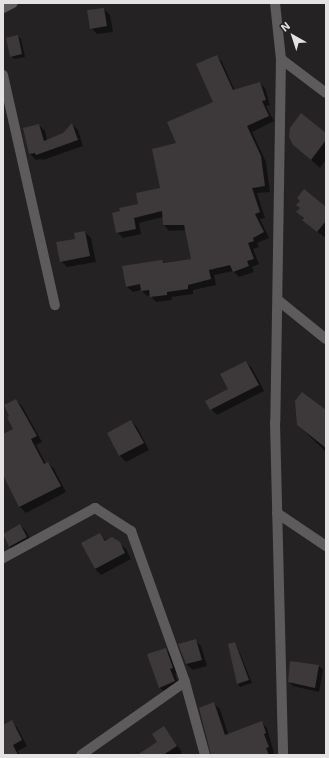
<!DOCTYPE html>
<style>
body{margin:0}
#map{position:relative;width:329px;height:758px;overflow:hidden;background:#252223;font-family:"Exo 2",sans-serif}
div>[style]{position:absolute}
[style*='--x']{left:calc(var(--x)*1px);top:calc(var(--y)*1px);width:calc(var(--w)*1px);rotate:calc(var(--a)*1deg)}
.shadow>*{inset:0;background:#0007}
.building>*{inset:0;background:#3d393b}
.minor>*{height:10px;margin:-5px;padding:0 5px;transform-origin:5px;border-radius:5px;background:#5d5b5c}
span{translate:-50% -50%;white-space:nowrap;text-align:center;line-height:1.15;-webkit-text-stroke:3px #252223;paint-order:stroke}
.frame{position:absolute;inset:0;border:4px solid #e5e2e3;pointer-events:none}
.north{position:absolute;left:273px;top:16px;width:40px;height:40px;-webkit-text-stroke:3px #252223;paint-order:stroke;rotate:321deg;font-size:11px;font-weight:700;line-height:16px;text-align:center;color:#e5e2e3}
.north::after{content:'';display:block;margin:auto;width:14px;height:18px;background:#e5e2e3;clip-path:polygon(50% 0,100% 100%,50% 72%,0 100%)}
</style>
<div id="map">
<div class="shadow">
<div style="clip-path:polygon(104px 9px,110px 15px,113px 32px,97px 34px,91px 28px)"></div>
<div style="clip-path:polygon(18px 36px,21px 39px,25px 57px,14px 59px,11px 56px)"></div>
<div style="clip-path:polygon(217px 57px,222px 62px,235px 91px,260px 83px,265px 88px,270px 105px,266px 106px,274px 121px,252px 132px,266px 162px,270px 192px,257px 193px,265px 218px,260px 219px,269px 238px,257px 243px,259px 247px,253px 249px,259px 264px,252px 267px,254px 272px,239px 277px,233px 271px,214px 275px,216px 285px,193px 290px,193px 294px,171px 297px,172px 300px,156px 302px,150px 295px,147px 296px,141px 290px,133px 292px,127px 287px,124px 267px,193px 259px,186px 230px,169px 231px,164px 225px,163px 217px,139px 223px,141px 234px,123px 238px,117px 232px,139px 205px,161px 189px,177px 143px,215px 103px)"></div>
<div style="clip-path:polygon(72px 124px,78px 130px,83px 146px,43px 160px,41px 159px,36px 160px,30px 154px,39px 125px,45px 131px,47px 140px,64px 134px)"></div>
<div style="clip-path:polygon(326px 134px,326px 160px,320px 168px,294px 145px)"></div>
<div style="clip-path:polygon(326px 208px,326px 235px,324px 237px,310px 226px,298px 212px)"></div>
<div style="clip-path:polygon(85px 232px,91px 238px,96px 262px,67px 267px,61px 261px,76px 240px)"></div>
<div style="clip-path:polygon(246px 362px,252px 368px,264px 391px,217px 415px,211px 409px,229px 389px)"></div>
<div style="clip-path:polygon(16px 400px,22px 406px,42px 442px,36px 445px,46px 464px,48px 463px,54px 469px,66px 492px,26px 513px,20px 507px,3px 474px,3px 435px,14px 430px,10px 416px)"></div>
<div style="clip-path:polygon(326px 412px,326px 452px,298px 425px)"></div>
<div style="clip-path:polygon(131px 421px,137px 427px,149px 450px,126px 462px,120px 456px,109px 433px)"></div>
<div style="clip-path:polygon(20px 525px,26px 531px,33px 544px,16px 553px,10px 547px,3px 535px)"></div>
<div style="clip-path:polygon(100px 534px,107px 541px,119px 543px,126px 549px,131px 559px,101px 575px,95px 569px,82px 543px)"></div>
<div style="clip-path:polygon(195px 640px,201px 646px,207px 666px,193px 670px,186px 664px)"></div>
<div style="clip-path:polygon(234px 643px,237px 646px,252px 683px,240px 687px,238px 684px,229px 644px)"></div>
<div style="clip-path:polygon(166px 649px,171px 655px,178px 674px,175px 674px,180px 687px,166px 693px,160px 688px,148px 654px)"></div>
<div style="clip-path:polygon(319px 666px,323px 670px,319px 692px,293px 686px,289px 682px)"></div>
<div style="clip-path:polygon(214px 704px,220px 709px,228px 734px,262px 723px,267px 728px,274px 753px,272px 755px,212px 755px)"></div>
<div style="clip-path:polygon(11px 721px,17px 727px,27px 746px,18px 751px,20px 755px,3px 755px,3px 725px)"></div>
<div style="clip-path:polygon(164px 728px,182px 752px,178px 755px,154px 755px)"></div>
</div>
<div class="building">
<div style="clip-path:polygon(104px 8px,107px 26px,90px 29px,87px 10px)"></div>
<div style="clip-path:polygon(18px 35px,22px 54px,10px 57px,6px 38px)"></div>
<div style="clip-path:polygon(217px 55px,233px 90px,260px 82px,266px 100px,262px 101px,269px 116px,247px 126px,261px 156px,265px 186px,252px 188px,260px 212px,255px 214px,264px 232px,253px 238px,254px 241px,248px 243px,254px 259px,247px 261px,249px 266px,233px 272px,230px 265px,209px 270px,211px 279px,188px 285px,188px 289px,167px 292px,167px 295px,150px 297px,149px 290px,141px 291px,140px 284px,126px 287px,122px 266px,162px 260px,163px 263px,191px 259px,184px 225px,163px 225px,162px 211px,134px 218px,136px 229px,116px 233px,112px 213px,120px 211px,119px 208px,138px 204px,136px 193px,160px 188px,152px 149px,176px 143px,167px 122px,213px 102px,196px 64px)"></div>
<div style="clip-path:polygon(301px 113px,326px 133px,326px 140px,311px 160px,293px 145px,289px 137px,290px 128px)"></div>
<div style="clip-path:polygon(72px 123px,78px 140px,36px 155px,35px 153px,29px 154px,23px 128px,39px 124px,44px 141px,63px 133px)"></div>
<div style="clip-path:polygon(304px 189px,326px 207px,326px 221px,317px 232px,302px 220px,304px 218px,296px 212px,300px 208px,296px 205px,300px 201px,297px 198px)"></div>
<div style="clip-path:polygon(85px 231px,90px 256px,60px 262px,56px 242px,75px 239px,74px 233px)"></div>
<div style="clip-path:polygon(246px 361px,259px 385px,210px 410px,205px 401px,228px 389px,220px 374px)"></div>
<div style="clip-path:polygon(302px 392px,326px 410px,326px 448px,297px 425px,295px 401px)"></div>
<div style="clip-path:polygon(16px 399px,37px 436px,31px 439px,44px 464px,48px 462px,61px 486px,19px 507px,3px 475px,3px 434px,13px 429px,7px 417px,9px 416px,4px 405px)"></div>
<div style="clip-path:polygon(131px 420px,144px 443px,119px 456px,107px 433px)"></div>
<div style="clip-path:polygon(20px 524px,27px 537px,9px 547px,3px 534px)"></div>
<div style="clip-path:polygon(100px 533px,105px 541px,112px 537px,120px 542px,125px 553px,95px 569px,81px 543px)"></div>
<div style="clip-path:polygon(196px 639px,202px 660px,186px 664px,178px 644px)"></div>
<div style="clip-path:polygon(235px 642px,249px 680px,237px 684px,228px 644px)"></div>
<div style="clip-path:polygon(166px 648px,173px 668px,170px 669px,175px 681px,159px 688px,147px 654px)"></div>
<div style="clip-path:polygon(290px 661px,319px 665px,315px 688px,288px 682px)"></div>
<div style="clip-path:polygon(214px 702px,225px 735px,262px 721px,266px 733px,264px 734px,269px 747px,266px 748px,269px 755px,211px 755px,199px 708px)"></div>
<div style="clip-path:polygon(12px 720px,22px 740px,13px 745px,18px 755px,3px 755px,3px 725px)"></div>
<div style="clip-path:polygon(164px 726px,177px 746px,163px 755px,137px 755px,157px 742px,152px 734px)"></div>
</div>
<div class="minor">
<div style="--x:275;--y:3;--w:56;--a:83.9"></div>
<div style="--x:281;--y:59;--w:363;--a:90.9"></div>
<div style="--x:275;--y:422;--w:333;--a:88.6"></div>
<div style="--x:3;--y:8;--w:11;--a:-27"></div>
<div style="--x:281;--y:59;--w:56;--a:37.1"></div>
<div style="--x:3;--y:75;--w:236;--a:77.3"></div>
<div style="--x:279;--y:301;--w:60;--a:39"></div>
<div style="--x:277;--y:513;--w:59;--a:34"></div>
<div style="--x:3;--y:558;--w:105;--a:-28.5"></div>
<div style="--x:95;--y:508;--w:43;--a:32.6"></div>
<div style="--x:131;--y:531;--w:160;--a:70.3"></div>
<div style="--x:185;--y:682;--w:76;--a:74.7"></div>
<div style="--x:81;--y:755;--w:127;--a:-35.1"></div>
</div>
<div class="frame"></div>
<div class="north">N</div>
</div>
